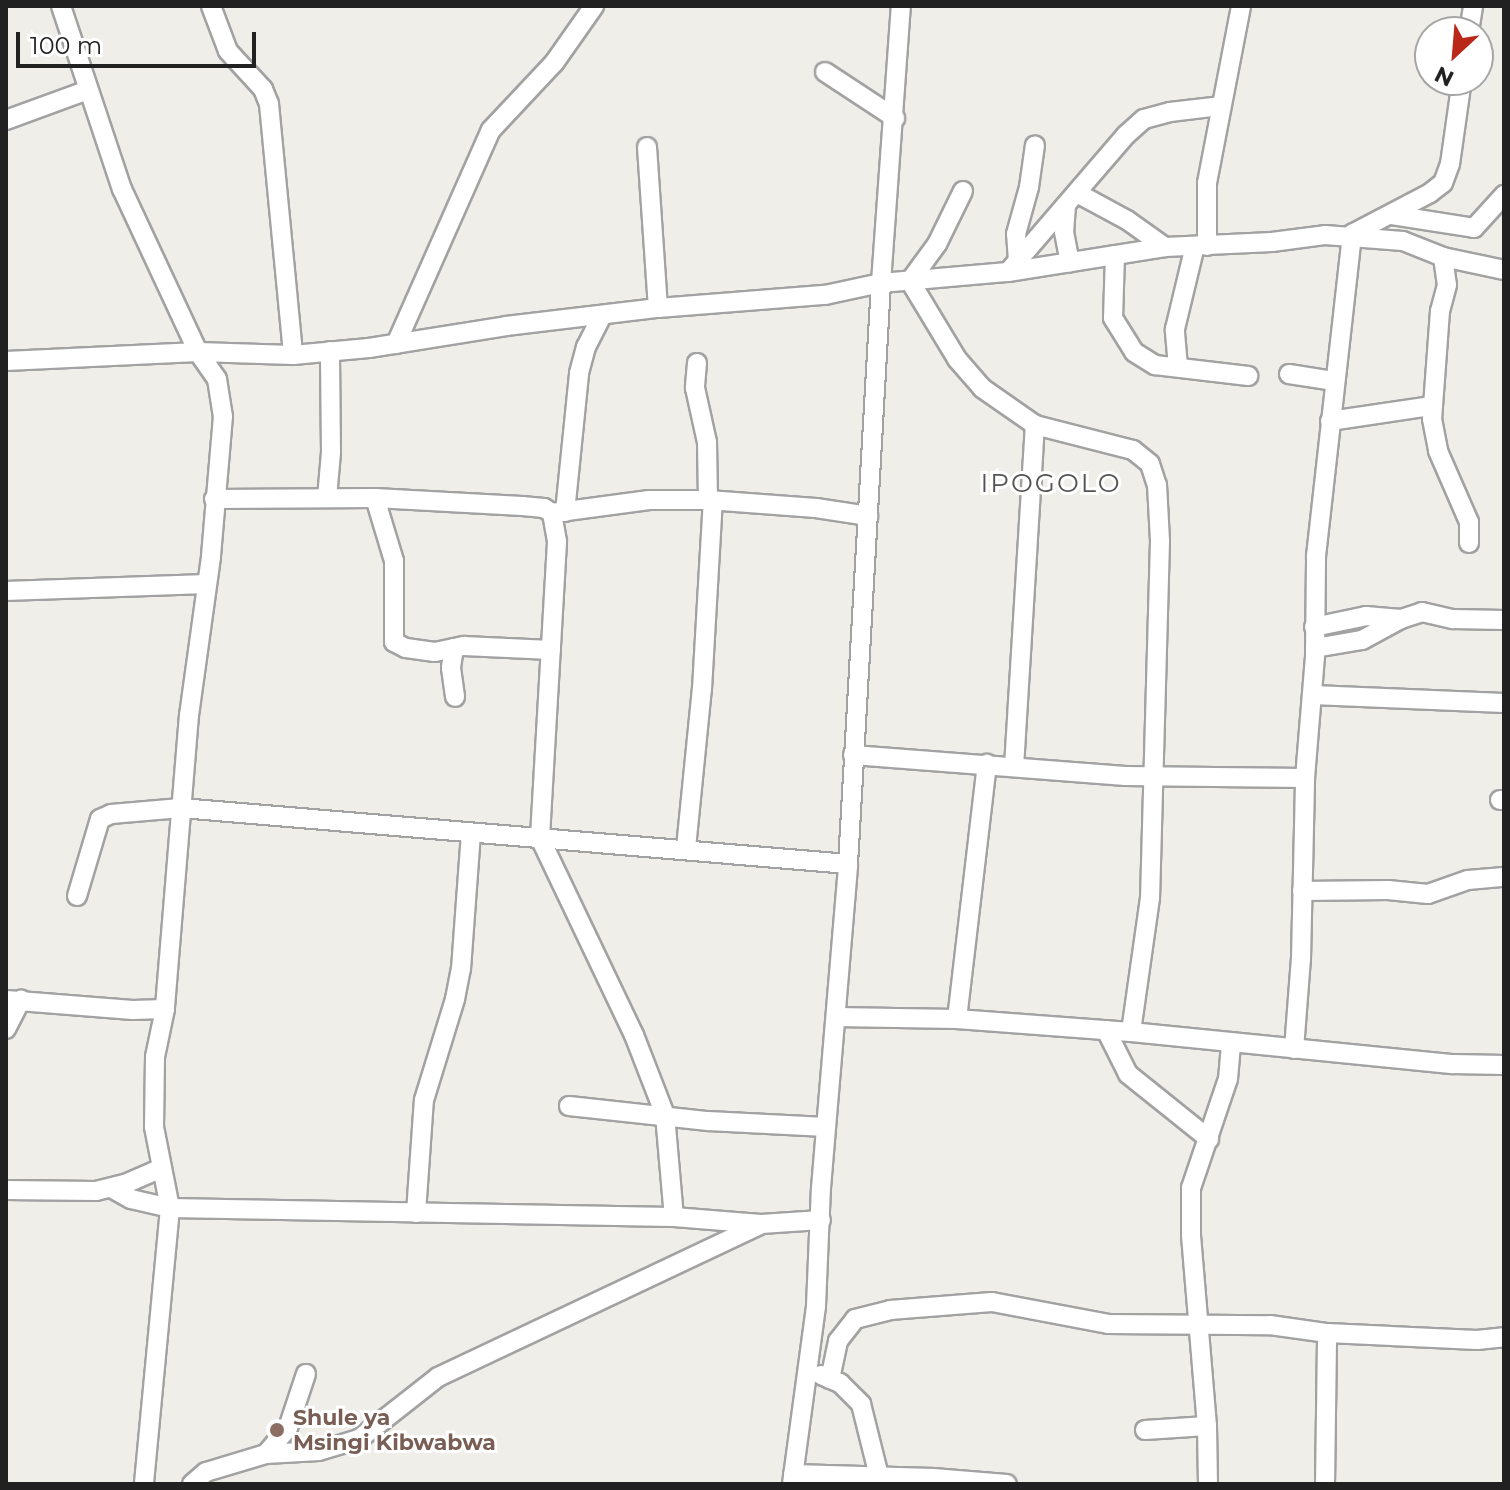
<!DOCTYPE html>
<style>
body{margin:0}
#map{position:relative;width:1510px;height:1490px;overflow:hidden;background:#f0eee9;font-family:Montserrat,sans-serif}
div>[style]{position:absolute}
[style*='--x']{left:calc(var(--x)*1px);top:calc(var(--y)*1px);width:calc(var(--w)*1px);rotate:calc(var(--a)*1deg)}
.roads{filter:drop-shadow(2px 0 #a2a2a2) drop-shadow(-2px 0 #a2a2a2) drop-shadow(0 2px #a2a2a2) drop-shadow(0 -2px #a2a2a2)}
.minor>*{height:18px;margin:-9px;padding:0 9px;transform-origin:9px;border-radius:9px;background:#fff}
.dots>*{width:22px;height:22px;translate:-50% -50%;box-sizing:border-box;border:4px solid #fff;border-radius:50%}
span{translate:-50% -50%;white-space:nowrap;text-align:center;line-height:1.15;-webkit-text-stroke:6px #fff;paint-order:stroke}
.education-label{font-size:22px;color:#785e54;font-weight:700}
.left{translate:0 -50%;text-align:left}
.quarter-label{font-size:26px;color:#545454;letter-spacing:2px}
.frame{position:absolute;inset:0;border:8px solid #212121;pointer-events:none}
.north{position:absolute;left:1414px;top:16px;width:80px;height:80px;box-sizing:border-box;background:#fff;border:2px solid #a6a6a6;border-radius:50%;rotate:206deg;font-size:22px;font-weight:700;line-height:32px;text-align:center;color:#212121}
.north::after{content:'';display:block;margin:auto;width:28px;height:36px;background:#b92819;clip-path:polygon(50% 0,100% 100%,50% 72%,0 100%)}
.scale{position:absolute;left:16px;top:32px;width:240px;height:36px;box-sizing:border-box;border:4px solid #212121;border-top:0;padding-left:10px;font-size:24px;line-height:28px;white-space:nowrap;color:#212121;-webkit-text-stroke:6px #fff;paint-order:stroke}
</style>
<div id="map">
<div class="roads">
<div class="minor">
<div style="--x:61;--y:6;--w:193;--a:71.6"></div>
<div style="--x:122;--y:189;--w:180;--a:65"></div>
<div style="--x:198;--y:352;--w:33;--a:55"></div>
<div style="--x:217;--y:379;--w:37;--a:81"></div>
<div style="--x:223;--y:416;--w:142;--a:94.9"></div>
<div style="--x:211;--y:557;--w:160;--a:97.9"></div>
<div style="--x:189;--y:715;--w:295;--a:94.7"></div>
<div style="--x:165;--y:1009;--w:49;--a:101.8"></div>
<div style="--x:155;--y:1057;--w:70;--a:90.8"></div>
<div style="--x:154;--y:1127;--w:83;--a:78.8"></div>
<div style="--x:170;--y:1208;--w:277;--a:95.4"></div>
<div style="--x:211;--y:6;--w:48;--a:69.3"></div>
<div style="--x:228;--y:51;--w:52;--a:47.4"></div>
<div style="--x:263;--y:89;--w:16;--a:68"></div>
<div style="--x:269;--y:104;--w:252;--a:84.5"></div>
<div style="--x:1469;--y:32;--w:26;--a:-81"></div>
<div style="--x:825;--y:72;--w:84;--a:33.3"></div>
<div style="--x:6;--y:120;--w:87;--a:-20.1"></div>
<div style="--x:647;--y:147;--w:161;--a:86.1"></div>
<div style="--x:963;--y:191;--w:59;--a:116.1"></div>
<div style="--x:937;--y:244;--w:46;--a:126.1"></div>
<div style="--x:910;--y:281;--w:91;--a:58.9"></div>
<div style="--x:957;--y:359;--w:38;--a:49"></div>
<div style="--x:982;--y:388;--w:65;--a:34.9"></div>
<div style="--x:1035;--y:425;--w:101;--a:14.3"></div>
<div style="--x:1133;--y:450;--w:22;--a:39"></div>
<div style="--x:1150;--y:464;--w:22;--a:72"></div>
<div style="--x:1157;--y:485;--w:56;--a:86.9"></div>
<div style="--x:1160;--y:541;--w:357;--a:91.6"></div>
<div style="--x:1150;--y:898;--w:135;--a:98.1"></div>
<div style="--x:1077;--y:193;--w:57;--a:28.4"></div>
<div style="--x:1127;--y:220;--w:47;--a:35.4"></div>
<div style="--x:1066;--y:205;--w:27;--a:94"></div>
<div style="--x:1064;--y:232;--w:31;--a:79"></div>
<div style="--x:1392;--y:215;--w:83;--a:9"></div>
<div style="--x:1474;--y:228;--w:45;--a:-47.7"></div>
<div style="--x:1207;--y:246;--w:63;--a:-90"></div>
<div style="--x:1207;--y:183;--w:180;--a:-79.1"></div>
<div style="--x:1115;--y:255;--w:63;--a:91.8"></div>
<div style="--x:1113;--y:318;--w:40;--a:58"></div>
<div style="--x:1134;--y:352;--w:25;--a:32"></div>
<div style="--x:1155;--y:365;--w:94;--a:6.7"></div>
<div style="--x:1443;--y:257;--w:28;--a:82"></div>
<div style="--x:1447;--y:285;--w:27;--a:105"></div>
<div style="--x:1440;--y:311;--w:108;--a:94.2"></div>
<div style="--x:1432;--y:419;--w:33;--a:79"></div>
<div style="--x:1438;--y:451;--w:77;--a:66.4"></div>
<div style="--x:1469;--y:522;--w:21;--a:90"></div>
<div style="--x:1018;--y:261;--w:27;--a:-94"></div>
<div style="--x:1016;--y:234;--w:49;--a:-74.5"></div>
<div style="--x:1029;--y:187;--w:42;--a:-81.9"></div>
<div style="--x:1008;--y:272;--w:181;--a:-49.3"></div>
<div style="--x:1126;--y:135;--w:24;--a:-42"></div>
<div style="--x:1144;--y:119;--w:27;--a:-15"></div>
<div style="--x:1170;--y:112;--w:50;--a:-6.8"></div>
<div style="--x:396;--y:344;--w:234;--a:-66.1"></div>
<div style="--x:491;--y:130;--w:92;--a:-46.8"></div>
<div style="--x:554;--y:63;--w:70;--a:-54.9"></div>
<div style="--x:6;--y:361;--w:192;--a:-2.7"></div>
<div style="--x:198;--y:352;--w:95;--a:1.8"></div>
<div style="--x:293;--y:355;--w:76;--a:-5.3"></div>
<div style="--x:369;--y:348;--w:139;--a:-9.1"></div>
<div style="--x:506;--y:326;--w:153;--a:-6.8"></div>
<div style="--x:658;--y:308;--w:168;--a:-4.5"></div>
<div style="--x:825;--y:295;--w:57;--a:-12.1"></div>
<div style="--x:881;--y:283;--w:127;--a:-5"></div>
<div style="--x:1008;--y:272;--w:159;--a:-9"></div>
<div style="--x:1165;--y:247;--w:107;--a:-2.7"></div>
<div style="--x:1272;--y:242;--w:53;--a:-7.5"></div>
<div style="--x:1325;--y:235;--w:78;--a:4.4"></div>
<div style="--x:1403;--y:241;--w:43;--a:21.8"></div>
<div style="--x:1443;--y:257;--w:62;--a:12"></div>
<div style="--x:697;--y:363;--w:25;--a:95"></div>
<div style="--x:695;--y:388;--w:55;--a:77.5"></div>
<div style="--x:707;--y:442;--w:58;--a:89"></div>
<div style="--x:1178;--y:367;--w:38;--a:-95"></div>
<div style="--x:1175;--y:329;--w:85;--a:-76.5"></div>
<div style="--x:1289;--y:374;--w:46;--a:8.8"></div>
<div style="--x:1330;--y:421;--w:103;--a:-8.4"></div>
<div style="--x:327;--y:498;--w:46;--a:-85"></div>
<div style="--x:331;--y:452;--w:101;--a:-90.6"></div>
<div style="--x:375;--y:498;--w:66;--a:73.2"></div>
<div style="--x:394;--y:561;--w:81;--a:90"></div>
<div style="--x:394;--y:642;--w:13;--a:27"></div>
<div style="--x:406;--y:648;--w:29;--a:8"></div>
<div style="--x:435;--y:652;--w:30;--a:-12"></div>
<div style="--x:464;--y:646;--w:87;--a:2.6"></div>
<div style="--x:214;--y:499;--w:161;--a:-0.4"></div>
<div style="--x:375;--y:498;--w:147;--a:3.1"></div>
<div style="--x:522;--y:506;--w:22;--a:5"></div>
<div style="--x:544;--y:508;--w:9;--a:32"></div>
<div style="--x:552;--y:513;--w:29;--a:80"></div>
<div style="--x:557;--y:542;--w:296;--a:93.3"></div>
<div style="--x:540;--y:838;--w:218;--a:64.5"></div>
<div style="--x:634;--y:1035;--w:86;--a:68.8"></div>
<div style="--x:665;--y:1115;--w:102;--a:85"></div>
<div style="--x:565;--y:512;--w:140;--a:-84.2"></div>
<div style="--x:579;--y:373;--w:27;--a:-75"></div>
<div style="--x:586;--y:347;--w:36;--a:-63"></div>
<div style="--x:552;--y:513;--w:98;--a:-7.6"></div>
<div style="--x:649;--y:500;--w:59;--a:0"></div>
<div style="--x:708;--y:500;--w:108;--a:4.2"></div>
<div style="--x:816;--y:508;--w:53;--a:8.7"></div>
<div style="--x:6;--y:591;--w:199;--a:-2"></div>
<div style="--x:1314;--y:627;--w:53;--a:-11.9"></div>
<div style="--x:1366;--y:616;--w:35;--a:5"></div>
<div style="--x:1401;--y:619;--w:22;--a:-18"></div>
<div style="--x:1422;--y:612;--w:32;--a:13"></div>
<div style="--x:1453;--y:619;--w:51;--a:1.1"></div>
<div style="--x:454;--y:648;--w:20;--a:99"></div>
<div style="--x:451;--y:668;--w:29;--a:82"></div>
<div style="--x:1315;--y:648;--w:48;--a:-9.7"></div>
<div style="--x:1362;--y:640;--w:44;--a:-28.3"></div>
<div style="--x:1313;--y:695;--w:191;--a:2.4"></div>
<div style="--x:853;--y:755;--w:273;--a:4.4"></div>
<div style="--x:1125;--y:776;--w:180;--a:0.6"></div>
<div style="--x:1014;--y:767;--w:343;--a:-86.5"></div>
<div style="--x:1500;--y:800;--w:4;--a:0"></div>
<div style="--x:686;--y:848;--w:160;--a:-84.3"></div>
<div style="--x:702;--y:689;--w:189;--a:-86.7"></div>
<div style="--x:1302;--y:891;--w:86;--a:-0.7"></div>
<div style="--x:1388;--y:890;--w:40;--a:5.7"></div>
<div style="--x:1428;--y:894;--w:42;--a:-19.3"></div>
<div style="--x:1468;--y:880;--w:36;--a:-5"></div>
<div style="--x:77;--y:896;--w:80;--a:-73.4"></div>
<div style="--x:100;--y:819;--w:12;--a:-24"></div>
<div style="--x:111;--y:814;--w:70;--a:-4.9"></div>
<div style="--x:181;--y:808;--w:669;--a:4.8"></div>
<div style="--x:6;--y:1000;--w:127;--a:4.5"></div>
<div style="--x:133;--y:1010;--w:32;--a:-2"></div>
<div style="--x:836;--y:1017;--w:121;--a:0.9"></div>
<div style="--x:957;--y:1019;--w:174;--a:4.3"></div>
<div style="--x:1131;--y:1032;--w:324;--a:5.7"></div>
<div style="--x:1453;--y:1064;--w:51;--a:1.1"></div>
<div style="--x:957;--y:1019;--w:257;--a:-83.3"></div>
<div style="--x:6;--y:1029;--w:33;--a:-63"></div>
<div style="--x:1106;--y:1030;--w:49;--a:63.4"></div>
<div style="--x:1128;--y:1074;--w:104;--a:38.7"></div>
<div style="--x:1294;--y:1049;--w:90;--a:-85.6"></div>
<div style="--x:1301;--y:959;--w:181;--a:-88.7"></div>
<div style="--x:1305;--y:778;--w:121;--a:-85.3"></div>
<div style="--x:1315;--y:657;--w:101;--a:-89.4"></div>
<div style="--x:1316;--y:556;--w:324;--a:-83.6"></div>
<div style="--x:1352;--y:234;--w:88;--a:-27.7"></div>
<div style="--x:1430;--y:193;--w:16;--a:-38"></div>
<div style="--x:1443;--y:183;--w:20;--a:-70"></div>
<div style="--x:1450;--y:164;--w:85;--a:-81.9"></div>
<div style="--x:569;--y:1106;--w:140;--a:6.2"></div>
<div style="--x:708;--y:1121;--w:118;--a:2.9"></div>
<div style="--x:111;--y:1188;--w:23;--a:29"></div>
<div style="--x:131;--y:1199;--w:40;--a:13"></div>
<div style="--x:170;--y:1208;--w:504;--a:1.02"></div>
<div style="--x:674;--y:1217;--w:87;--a:4.6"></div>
<div style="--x:761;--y:1224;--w:60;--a:-3.8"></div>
<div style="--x:6;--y:1190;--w:90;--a:0.6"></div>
<div style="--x:96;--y:1191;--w:30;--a:-14"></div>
<div style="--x:125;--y:1184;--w:40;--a:-23.4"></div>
<div style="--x:416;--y:1213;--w:113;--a:-86"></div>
<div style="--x:424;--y:1100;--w:106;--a:-72.9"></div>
<div style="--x:455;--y:999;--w:31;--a:-79"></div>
<div style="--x:461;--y:969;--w:136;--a:-85.8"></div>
<div style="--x:821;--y:1375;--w:21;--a:23"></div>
<div style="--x:840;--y:1383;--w:30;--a:45"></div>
<div style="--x:861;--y:1404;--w:74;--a:76"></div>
<div style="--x:830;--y:1379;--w:39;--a:-78"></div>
<div style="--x:838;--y:1341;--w:28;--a:-52"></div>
<div style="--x:855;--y:1319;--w:36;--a:-14"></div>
<div style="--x:890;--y:1310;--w:102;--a:-4.5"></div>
<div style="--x:992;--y:1302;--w:118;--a:10.7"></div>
<div style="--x:1108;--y:1324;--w:162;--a:0.4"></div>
<div style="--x:1270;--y:1325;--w:58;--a:8"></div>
<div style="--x:1327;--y:1333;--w:150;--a:2.7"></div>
<div style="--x:1477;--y:1340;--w:27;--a:-6"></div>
<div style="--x:1145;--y:1430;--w:62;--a:-3.7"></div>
<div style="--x:266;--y:1454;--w:34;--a:-50"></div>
<div style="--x:288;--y:1428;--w:57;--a:-71.6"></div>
<div style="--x:793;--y:1474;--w:140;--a:1.6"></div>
<div style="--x:933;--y:1478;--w:74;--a:4.6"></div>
<div style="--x:192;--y:1484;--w:18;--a:-41"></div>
<div style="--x:206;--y:1472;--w:63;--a:-16.7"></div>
<div style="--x:266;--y:1454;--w:53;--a:-3.2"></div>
<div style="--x:319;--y:1451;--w:42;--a:-16.7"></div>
<div style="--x:359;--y:1439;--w:100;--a:-38.1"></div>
<div style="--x:438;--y:1377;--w:356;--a:-25.3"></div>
<div style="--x:792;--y:1484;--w:180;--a:-82.3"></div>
<div style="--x:816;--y:1306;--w:118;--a:-87.6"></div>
<div style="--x:821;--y:1188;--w:325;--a:-85.2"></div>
<div style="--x:848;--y:864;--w:582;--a:-86.75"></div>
<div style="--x:881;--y:283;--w:278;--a:-85.9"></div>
<div style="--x:1208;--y:1484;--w:58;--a:-91"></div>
<div style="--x:1207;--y:1426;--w:192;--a:-94.8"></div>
<div style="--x:1191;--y:1235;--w:47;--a:-90"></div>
<div style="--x:1191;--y:1188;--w:115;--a:-71.3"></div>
<div style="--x:1228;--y:1079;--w:36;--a:-85"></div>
<div style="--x:1325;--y:1484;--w:151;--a:-89.2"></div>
</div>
</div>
<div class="dots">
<div style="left:277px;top:1430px;background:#8d6e63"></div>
</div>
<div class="education-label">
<span class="left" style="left:293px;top:1430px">Shule ya<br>Msingi Kibwabwa</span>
</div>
<div class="quarter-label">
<span style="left:1051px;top:484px">IPOGOLO</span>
</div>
<div class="frame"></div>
<div class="north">N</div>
<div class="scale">100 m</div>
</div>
